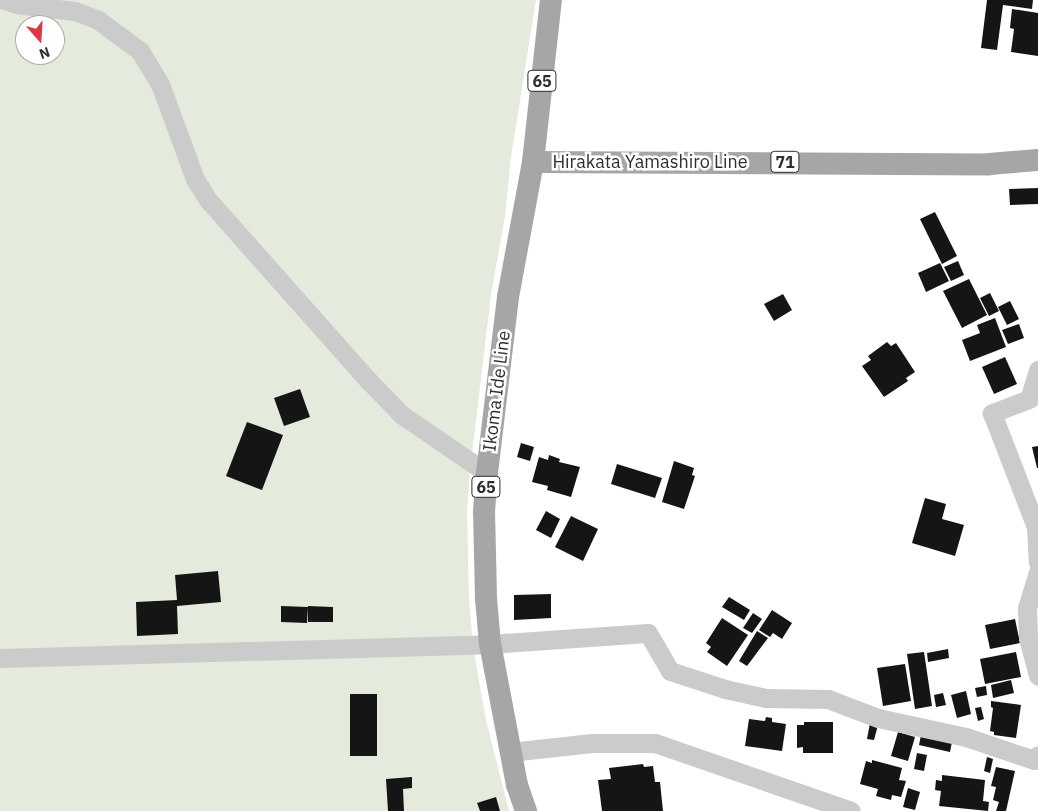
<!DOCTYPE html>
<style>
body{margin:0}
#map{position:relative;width:1038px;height:811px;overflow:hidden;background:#fff;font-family:"IBM Plex Sans",sans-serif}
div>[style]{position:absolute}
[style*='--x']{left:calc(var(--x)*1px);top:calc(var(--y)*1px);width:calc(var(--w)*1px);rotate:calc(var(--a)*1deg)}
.green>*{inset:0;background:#e5ebdc}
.building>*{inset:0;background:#151515}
.minor>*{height:19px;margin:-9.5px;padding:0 9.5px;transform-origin:9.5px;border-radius:9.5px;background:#cbcbcb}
.major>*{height:22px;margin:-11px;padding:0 11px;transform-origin:11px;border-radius:11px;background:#a6a6a6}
span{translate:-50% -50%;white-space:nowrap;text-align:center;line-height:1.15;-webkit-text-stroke:5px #fff;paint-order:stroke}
.shield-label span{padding:1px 4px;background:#fff;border:1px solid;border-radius:4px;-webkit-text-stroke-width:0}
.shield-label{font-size:16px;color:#2e2e2e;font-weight:700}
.street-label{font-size:18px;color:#2e2e2e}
.north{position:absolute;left:15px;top:15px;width:50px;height:50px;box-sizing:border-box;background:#fff;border:1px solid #ababab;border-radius:50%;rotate:161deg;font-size:14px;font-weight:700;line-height:20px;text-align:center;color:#2e2e2e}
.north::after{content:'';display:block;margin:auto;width:18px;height:22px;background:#df364a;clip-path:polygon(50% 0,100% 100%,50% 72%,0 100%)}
</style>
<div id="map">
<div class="green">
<div style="clip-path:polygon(evenodd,0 0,536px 0,511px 157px,505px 216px,491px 295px,470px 471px,467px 511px,469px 599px,473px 647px,486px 720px,509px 811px,0 811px,0 0,25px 25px,55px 25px,55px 55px,25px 55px,25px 25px)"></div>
</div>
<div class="building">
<div style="clip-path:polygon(987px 0,1033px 0,1032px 9px,1003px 5px,997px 50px,981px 48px)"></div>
<div style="clip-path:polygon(1012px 9px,1038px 13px,1038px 56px,1011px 52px,1014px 29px,1010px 28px)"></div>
<div style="clip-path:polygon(1038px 188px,1038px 204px,1010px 205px,1009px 189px)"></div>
<div style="clip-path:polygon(935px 212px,957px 256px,942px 264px,920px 219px)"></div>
<div style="clip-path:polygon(958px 261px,964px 275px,951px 281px,944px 267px)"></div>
<div style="clip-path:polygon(940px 263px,949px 281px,926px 292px,918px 273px)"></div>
<div style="clip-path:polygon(969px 279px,987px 315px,962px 328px,943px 291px)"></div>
<div style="clip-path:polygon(990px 293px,999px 311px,989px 316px,980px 298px)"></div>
<div style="clip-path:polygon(783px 294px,792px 310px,774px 321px,764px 304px)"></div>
<div style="clip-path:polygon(1010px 301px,1019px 319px,1007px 325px,998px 307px)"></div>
<div style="clip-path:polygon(995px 318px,1006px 347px,970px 361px,962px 340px,980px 333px,977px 325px)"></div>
<div style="clip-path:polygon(1019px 324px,1024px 338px,1008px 344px,1002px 330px)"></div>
<div style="clip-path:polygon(887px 342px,891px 346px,896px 343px,915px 372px,906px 378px,908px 381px,884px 397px,862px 366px,871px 360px,868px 356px)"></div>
<div style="clip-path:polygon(1005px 357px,1017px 384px,994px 394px,982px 367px)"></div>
<div style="clip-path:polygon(300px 389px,310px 417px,284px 426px,274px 398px)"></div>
<div style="clip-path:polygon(247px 422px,283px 435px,262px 490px,226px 476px)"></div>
<div style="clip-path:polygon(521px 443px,534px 447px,530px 461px,517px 457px)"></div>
<div style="clip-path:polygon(1038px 446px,1038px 468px,1037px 468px,1032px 447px)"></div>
<div style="clip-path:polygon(549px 455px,560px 459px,559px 462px,580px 467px,571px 497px,547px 490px,548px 486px,532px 482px,539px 457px,548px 460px)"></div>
<div style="clip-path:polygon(674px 461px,694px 468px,692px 475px,695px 476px,684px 509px,662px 502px)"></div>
<div style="clip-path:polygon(617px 464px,662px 478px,655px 498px,611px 484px)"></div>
<div style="clip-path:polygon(925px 498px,946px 504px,942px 519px,964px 525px,955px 556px,912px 543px)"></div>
<div style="clip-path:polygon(546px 511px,560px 519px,551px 538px,536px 530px)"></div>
<div style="clip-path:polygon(571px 516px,598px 529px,583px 561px,555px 547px)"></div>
<div style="clip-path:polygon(218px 571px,221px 602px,177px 606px,178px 634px,137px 636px,136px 602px,177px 600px,175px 575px)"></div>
<div style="clip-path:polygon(551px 594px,551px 618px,514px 620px,514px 595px)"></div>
<div style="clip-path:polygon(729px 597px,750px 610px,744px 620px,722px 607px)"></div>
<div style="clip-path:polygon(281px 606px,308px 607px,307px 623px,281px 622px)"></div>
<div style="clip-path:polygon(308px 606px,333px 607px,333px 622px,308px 622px)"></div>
<div style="clip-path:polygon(772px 610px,792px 623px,782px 639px,773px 633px,770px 637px,759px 630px)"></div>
<div style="clip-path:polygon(753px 613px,762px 619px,752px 633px,743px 628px)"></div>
<div style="clip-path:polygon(722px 618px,748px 635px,727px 666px,707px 652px,711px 647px,706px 643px)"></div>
<div style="clip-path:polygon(1015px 619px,1020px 643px,990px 649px,985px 625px)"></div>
<div style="clip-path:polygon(757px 631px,768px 638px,747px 666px,739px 661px)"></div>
<div style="clip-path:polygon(948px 649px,949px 658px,928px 662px,927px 653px)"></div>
<div style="clip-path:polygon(924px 652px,932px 706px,915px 709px,907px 654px)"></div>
<div style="clip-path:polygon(1016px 652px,1021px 677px,985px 684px,980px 659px)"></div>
<div style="clip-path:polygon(905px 664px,911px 701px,883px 706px,877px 668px)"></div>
<div style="clip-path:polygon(1011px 680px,1014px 693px,993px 698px,991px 685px)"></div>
<div style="clip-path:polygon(986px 686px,987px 695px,977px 697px,975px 688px)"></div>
<div style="clip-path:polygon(966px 691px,971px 714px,957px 718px,951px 695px)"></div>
<div style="clip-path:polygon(943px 693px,946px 705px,936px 707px,934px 695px)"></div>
<div style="clip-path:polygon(350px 694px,377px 694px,377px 756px,350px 756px)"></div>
<div style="clip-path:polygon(991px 701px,1021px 705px,1016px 738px,994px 735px,994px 732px,990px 731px,993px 708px,991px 707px)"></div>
<div style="clip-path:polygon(981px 707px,984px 719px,978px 721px,975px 708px)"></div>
<div style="clip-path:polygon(766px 717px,772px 718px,772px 722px,786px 724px,782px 751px,745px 746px,749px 719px,765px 721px)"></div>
<div style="clip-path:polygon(804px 722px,833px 722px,833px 753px,803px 753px,803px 747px,797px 748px,797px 725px,804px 725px)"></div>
<div style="clip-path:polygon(870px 723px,878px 725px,874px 740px,867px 739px)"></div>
<div style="clip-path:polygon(898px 732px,915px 737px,908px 761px,891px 756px)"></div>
<div style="clip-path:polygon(921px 735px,952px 742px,950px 752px,919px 745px)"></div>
<div style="clip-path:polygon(917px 753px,927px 755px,924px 771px,914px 769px)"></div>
<div style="clip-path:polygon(987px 757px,993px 759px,990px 773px,984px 771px)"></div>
<div style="clip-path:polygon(872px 760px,902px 768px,899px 780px,906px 781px,901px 797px,892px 795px,891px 800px,876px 796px,878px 789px,860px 784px,866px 761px,872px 763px)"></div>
<div style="clip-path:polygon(643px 764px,644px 767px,653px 766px,655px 782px,660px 782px,663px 811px,602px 811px,598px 780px,611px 779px,609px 768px)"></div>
<div style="clip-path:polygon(996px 767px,1015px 771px,1006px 811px,996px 811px,999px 802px,993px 800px,996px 787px,991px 786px)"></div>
<div style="clip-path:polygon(942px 775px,985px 780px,983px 801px,989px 802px,988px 811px,939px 806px,941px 791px,935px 790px,936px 780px,942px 781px)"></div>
<div style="clip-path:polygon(412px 777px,412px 788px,403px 789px,404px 811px,388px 811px,386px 779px)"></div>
<div style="clip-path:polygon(908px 788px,920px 792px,915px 810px,903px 807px)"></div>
<div style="clip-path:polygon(496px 797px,500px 811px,480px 811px,477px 803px)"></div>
</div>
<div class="minor">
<div style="--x:4;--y:0;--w:13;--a:18"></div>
<div style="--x:16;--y:4;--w:59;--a:6.8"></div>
<div style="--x:75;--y:11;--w:25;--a:21"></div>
<div style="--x:98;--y:20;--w:52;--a:36.4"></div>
<div style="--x:140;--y:51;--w:39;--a:59"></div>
<div style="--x:160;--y:84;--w:101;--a:69.8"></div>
<div style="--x:195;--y:179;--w:26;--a:58"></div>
<div style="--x:209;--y:201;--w:241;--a:48.4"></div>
<div style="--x:369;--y:381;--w:47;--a:45.9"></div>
<div style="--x:402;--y:415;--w:103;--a:34.3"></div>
<div style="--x:1038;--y:370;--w:30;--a:107"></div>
<div style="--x:1029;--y:399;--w:40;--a:159"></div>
<div style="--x:992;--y:413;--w:122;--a:68.9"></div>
<div style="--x:1036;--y:527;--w:35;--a:87"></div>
<div style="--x:1038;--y:572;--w:38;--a:107"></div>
<div style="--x:1027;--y:608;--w:30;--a:88"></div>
<div style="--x:1028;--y:638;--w:39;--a:75"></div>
<div style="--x:0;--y:658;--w:490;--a:-1.6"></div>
<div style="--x:490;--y:644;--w:158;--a:-4"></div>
<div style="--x:648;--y:633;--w:44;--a:59.9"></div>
<div style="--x:670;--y:671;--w:58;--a:18.1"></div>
<div style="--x:725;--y:689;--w:42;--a:12.4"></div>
<div style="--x:766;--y:698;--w:62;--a:0.9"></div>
<div style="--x:828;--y:699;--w:53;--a:20.8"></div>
<div style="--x:878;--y:718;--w:90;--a:12.2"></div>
<div style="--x:966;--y:737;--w:72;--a:18.7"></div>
<div style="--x:1034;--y:760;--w:6;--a:-51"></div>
<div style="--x:510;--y:752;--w:82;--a:-6.3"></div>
<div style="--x:592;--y:743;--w:63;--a:0"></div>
<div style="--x:655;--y:743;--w:207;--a:19.1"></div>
</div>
<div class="major">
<div style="--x:533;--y:162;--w:456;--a:0.3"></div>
<div style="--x:989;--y:164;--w:49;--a:-4.7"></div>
<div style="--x:526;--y:811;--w:28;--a:-109"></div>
<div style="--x:517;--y:785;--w:144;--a:-100.8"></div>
<div style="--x:490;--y:644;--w:46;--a:-95"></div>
<div style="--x:486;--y:598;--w:86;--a:-91.3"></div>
<div style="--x:484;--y:512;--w:39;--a:-86"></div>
<div style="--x:487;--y:473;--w:177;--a:-83.2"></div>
<div style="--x:508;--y:297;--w:137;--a:-79.5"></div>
<div style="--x:533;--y:162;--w:163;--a:-83.7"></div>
</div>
<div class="shield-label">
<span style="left:542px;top:81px">65</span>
<span style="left:785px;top:162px">71</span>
<span style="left:486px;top:487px">65</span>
</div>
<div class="street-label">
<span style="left:650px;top:162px">Hirakata Yamashiro Line</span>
<span style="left:497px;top:391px;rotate:-83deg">Ikoma Ide Line</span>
</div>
<div class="north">N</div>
</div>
